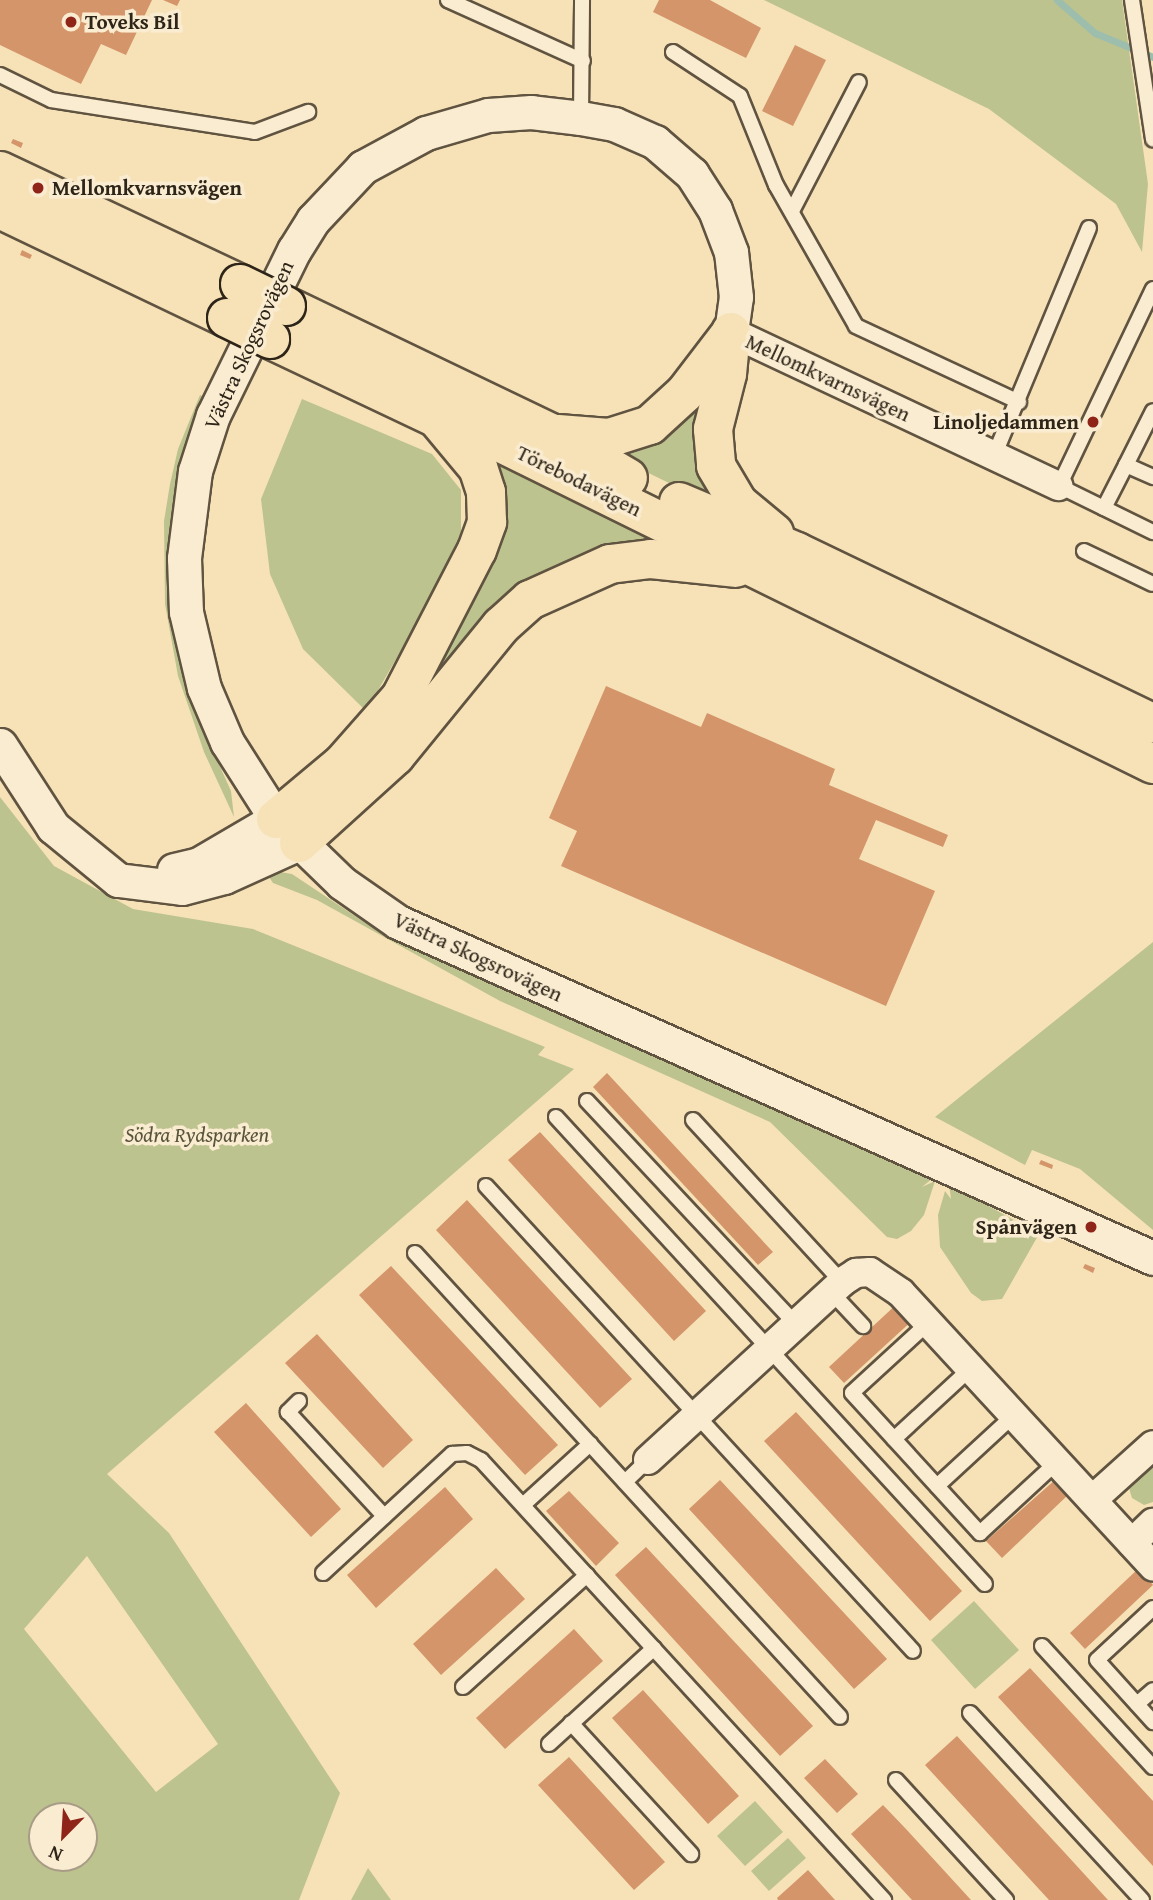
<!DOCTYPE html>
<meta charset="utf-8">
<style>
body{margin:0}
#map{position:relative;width:1153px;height:1900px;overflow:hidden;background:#f7e2b8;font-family:"Gentium Book Plus",serif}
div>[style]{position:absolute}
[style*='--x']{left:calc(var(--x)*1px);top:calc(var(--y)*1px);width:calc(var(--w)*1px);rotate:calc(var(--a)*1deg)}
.green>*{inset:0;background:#bdc38e}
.stream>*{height:7px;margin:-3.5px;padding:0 3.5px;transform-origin:3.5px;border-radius:3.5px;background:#9dbead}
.building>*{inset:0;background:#d39569}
.roads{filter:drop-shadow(2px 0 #605441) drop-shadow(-2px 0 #605441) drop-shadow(0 2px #605441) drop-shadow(0 -2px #605441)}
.service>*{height:14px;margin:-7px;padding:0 7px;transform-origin:7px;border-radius:7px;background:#faecd1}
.minor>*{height:28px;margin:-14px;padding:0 14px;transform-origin:14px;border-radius:14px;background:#faecd1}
.tertiary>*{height:33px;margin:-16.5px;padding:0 16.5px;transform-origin:16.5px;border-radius:16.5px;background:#faecd1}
.trunk>*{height:38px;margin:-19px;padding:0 19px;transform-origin:19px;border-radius:19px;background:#f7e2b8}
.bridges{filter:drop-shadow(2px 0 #2e2519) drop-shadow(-2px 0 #2e2519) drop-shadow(0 2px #2e2519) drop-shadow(0 -2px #2e2519)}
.trunk-bridge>*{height:38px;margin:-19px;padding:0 19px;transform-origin:19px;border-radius:19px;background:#f7e2b8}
.dots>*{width:19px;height:19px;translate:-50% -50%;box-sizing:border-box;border:4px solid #faecd1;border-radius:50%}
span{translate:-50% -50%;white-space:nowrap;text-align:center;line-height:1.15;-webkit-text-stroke:7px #faecd1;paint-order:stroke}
.poi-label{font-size:21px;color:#2e2519;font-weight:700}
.left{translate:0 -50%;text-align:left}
.right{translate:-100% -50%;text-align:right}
.street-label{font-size:21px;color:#2e2519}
.park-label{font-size:21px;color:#59543c;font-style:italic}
.north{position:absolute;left:28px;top:1802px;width:70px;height:70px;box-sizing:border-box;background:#faecd1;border:2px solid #a89c87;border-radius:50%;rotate:204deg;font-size:19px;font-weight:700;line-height:28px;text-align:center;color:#2e2519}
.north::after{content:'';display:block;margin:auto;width:24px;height:32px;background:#8f2418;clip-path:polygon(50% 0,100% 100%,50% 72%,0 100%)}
</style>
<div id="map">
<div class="green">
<div style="clip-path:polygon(764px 0,1122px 0,1148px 184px,1142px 252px,1116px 204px,989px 109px)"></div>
<div style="clip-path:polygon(200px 395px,204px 397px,188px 439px,172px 518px,174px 628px,195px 711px,231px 791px,234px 817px,204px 752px,178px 676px,165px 604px,164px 521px,170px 484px,178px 449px)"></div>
<div style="clip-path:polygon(699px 395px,722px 509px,622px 460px,623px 449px)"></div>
<div style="clip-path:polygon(302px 399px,432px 454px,461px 490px,461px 533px,417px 623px,366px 711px,303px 649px,270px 574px,261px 499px)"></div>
<div style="clip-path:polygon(484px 455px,669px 541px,595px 558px,411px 724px,462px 607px)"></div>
<div style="clip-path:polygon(evenodd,0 797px,54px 866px,133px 909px,253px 929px,545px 1047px,538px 1055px,574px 1069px,107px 1474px,169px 1533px,340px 1793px,299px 1900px,0 1900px,0 797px,87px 1556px,218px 1744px,156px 1792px,24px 1629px,87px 1556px,0 797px,84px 1816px,84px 1858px,42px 1858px,42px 1816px,84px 1816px)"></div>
<div style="clip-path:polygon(280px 872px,292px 874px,379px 932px,423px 954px,933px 1178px,922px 1187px,935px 1181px,924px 1215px,911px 1231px,897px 1239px,887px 1237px,770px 1122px,500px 1001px,317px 900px,273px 883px,267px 874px)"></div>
<div style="clip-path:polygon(1153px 942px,1153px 1230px,1080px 1169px,1032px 1150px,1025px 1165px,935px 1117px)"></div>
<div style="clip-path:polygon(949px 1184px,1039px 1234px,1002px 1299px,982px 1301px,971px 1293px,940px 1247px,938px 1215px,945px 1191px,951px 1199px)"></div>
<div style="clip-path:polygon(1153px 1458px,1153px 1502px,1144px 1505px,1132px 1498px,1128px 1485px)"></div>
<div style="clip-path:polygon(974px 1601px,1019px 1650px,975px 1689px,931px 1640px)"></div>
<div style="clip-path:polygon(755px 1801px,783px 1832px,745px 1866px,717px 1836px)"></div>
<div style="clip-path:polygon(788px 1838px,806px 1858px,769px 1891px,751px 1871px)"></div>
<div style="clip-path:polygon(368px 1868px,391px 1900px,351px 1900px)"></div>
</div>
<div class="stream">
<div style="--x:1057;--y:0;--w:50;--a:41"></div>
<div style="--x:1095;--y:33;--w:63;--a:22.5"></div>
</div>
<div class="building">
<div style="clip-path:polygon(0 0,152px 0,126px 55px,101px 44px,81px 84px,0 45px)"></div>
<div style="clip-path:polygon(163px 0,180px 0,177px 6px)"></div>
<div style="clip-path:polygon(659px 0,710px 0,761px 28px,746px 58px,653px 12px)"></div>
<div style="clip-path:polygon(795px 45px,826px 60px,793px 126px,762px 111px)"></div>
<div style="clip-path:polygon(13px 139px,23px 143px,21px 148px,11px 143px)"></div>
<div style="clip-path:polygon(22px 250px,32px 255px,30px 259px,20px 255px)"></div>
<div style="clip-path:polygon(606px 686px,701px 727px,707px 713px,835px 769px,829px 785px,948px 835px,943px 847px,876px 820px,859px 859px,935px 891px,886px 1006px,561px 866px,577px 831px,549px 818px)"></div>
<div style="clip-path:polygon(607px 1073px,773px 1252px,758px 1265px,593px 1087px)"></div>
<div style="clip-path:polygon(540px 1132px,706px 1311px,674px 1341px,508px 1160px)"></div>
<div style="clip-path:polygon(1041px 1160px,1053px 1165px,1052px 1169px,1039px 1164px)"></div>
<div style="clip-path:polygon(467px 1200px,632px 1379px,600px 1408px,436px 1230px)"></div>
<div style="clip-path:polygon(1085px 1264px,1095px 1268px,1093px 1273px,1083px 1268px)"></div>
<div style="clip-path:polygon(391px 1266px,558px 1445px,525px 1475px,359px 1295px)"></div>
<div style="clip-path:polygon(899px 1302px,914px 1319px,844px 1383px,829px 1367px)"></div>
<div style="clip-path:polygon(317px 1334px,413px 1440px,383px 1468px,285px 1363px)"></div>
<div style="clip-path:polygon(246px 1403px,341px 1509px,311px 1537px,214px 1432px)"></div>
<div style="clip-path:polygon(796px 1412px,962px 1591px,930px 1621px,764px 1441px)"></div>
<div style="clip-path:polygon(1056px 1479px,1069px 1494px,1002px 1558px,986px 1541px)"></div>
<div style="clip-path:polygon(720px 1480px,887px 1659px,854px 1689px,689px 1509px)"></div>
<div style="clip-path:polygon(445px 1487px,473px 1519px,376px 1608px,347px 1575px)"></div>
<div style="clip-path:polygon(569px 1491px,619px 1543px,596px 1566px,546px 1511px)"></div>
<div style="clip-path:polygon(646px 1547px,813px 1726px,780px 1756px,615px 1575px)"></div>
<div style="clip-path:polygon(496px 1568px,525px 1599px,441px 1675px,413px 1644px)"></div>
<div style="clip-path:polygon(1139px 1568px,1153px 1585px,1085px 1649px,1070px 1633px)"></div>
<div style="clip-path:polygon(574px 1629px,603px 1661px,505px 1749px,476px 1718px)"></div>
<div style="clip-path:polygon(1030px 1668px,1153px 1801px,1153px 1866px,998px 1697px)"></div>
<div style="clip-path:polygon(643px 1690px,739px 1796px,708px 1824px,612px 1718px)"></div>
<div style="clip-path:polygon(957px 1736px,1065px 1853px,1108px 1900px,1049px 1900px,925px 1765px)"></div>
<div style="clip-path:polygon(569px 1757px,665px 1862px,634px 1890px,538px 1785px)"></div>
<div style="clip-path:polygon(825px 1759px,858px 1794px,837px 1813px,804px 1778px)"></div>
<div style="clip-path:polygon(883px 1805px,906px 1829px,971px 1900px,912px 1900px,851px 1834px)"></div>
<div style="clip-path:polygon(808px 1870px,835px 1900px,778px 1900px,777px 1898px)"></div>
</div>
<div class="roads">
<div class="service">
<div style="--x:448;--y:0;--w:148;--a:24.3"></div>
<div style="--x:1132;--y:0;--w:141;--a:81.4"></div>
<div style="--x:673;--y:52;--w:80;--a:33.3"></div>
<div style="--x:740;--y:96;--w:96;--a:68"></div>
<div style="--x:776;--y:185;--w:162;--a:60.4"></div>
<div style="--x:856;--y:326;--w:180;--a:25"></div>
<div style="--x:0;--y:75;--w:57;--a:26.1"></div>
<div style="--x:51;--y:100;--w:206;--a:8.9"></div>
<div style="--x:255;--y:132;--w:57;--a:-20.7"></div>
<div style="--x:581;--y:118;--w:118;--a:-89.5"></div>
<div style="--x:792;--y:211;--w:145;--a:-62.6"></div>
<div style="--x:1153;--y:289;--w:218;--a:115.5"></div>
<div style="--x:1059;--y:486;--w:105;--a:26.1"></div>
<div style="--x:994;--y:456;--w:247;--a:-67.4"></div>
<div style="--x:1126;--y:465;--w:60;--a:-63.4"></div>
<div style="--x:1104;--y:508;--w:48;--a:-62.9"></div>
<div style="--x:1126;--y:465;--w:30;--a:24"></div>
<div style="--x:1084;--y:551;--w:76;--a:25.6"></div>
<div style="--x:587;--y:1101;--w:306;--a:46.9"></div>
<div style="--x:556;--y:1117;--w:634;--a:47.43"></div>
<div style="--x:693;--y:1120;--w:220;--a:47.4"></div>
<div style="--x:486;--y:1186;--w:631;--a:47.44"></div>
<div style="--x:415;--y:1253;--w:629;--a:47.51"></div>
<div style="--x:831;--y:1292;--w:47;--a:46.7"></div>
<div style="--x:928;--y:1323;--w:103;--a:137.4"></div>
<div style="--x:852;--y:1393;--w:190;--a:47.6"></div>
<div style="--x:980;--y:1533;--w:105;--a:-42.7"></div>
<div style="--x:299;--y:1401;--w:16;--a:135"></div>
<div style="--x:288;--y:1412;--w:142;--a:47.3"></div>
<div style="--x:894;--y:1439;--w:105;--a:-42.7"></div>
<div style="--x:625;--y:1482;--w:32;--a:-44"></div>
<div style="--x:937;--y:1486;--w:105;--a:-42.7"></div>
<div style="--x:523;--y:1505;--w:91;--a:-42.3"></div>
<div style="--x:323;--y:1573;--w:176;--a:-42.7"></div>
<div style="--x:452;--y:1454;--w:15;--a:-4"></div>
<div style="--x:467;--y:1453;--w:16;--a:27"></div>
<div style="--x:481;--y:1460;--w:597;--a:47.51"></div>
<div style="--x:1153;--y:1608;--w:76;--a:137.1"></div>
<div style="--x:1097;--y:1660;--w:84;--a:47.9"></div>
<div style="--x:1042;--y:1646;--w:164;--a:47.5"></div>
<div style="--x:463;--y:1687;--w:167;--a:-42.1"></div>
<div style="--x:1137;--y:1704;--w:21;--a:-41"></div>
<div style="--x:970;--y:1713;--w:254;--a:47.4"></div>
<div style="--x:571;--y:1723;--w:178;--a:47.5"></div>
<div style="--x:549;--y:1744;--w:142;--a:-42.4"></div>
<div style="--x:896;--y:1780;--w:163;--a:47.5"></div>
</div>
<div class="minor">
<div style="--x:731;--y:332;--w:362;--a:25.2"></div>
<div style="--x:648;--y:1460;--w:263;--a:-42.5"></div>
<div style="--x:842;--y:1282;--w:17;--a:-33"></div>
<div style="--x:856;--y:1273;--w:14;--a:-4"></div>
<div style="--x:870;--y:1272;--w:37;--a:34"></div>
<div style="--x:901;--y:1293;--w:372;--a:47.3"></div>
<div style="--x:1092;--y:1500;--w:82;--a:-42"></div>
<div style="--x:1132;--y:1543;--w:29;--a:-44"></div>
</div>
<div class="tertiary">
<div style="--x:731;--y:332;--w:35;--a:-82"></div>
<div style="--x:736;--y:297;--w:45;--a:-96.3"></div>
<div style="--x:731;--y:252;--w:45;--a:-110.9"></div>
<div style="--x:715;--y:210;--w:43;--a:-122.6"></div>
<div style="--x:692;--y:174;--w:49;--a:-139.1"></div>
<div style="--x:655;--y:142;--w:45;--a:-156.3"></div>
<div style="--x:614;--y:124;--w:34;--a:-170"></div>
<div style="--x:581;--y:118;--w:50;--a:-173.2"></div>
<div style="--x:531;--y:112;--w:43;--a:176"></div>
<div style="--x:488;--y:115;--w:65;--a:163.8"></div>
<div style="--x:426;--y:133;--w:72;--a:151.6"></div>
<div style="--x:363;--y:167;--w:73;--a:133.3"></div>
<div style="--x:313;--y:220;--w:36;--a:122"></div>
<div style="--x:294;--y:250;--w:184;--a:116.1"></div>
<div style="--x:213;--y:415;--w:59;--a:107.8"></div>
<div style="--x:195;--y:471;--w:88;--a:97.2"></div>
<div style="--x:184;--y:558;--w:54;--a:87.9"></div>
<div style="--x:186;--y:612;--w:78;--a:76.7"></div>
<div style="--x:204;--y:688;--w:59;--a:66.9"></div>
<div style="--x:227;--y:742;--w:91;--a:57.5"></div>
<div style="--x:276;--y:819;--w:92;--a:44.1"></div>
<div style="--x:342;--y:883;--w:68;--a:34.9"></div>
<div style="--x:398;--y:922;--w:826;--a:23.99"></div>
<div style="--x:0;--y:745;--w:98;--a:57.1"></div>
<div style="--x:53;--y:827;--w:84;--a:39.2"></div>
<div style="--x:118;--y:880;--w:64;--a:7.1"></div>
<div style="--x:182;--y:888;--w:43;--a:-14.7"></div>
<div style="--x:224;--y:877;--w:82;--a:-24.4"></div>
<div style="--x:174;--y:870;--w:26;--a:-13"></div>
<div style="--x:199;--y:864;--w:89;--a:-30.3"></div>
</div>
<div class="trunk">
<div style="--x:0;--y:171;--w:265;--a:25.2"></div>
<div style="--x:0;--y:209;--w:252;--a:25.6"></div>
<div style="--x:286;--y:306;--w:294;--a:25.6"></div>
<div style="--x:551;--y:433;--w:89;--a:30.3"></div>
<div style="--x:731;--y:332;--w:42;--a:95.4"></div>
<div style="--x:727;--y:374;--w:57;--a:104.3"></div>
<div style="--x:713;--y:429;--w:37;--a:85"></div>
<div style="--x:716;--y:466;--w:43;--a:59.3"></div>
<div style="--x:738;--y:503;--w:47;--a:39.8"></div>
<div style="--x:270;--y:339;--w:184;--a:25.4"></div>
<div style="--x:436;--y:418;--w:67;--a:20.9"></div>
<div style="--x:499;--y:442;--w:729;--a:26.21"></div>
<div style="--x:558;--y:434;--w:51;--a:4.5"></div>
<div style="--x:609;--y:438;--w:43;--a:-17.6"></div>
<div style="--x:650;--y:425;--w:47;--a:-42.4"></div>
<div style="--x:685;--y:393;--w:71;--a:-52.5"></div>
<div style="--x:679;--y:502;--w:128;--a:23"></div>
<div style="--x:797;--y:552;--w:395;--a:25.7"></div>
<div style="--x:276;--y:819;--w:86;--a:-39.8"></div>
<div style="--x:342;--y:764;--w:89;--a:-48.6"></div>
<div style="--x:401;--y:697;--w:165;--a:-62.7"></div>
<div style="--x:477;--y:550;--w:30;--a:-70"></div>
<div style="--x:487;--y:522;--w:30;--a:-92"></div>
<div style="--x:486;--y:492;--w:25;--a:-108"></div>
<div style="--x:478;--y:468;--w:60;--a:-129.6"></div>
<div style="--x:299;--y:843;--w:130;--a:-42.2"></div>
<div style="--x:395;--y:756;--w:168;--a:-50.8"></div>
<div style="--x:501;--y:626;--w:39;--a:-42"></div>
<div style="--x:530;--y:600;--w:88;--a:-24.2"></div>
<div style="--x:610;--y:564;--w:41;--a:-7"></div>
<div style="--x:651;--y:559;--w:85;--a:6"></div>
</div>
</div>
<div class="bridges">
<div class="trunk-bridge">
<div style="--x:240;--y:284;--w:51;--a:25.6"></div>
<div style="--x:227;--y:318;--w:48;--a:26"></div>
</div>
</div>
<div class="dots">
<div style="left:71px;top:22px;background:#8f2418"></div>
<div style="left:38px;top:188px;background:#8f2418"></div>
<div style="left:1093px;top:422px;background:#8f2418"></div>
<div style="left:1091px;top:1227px;background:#8f2418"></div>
</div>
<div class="poi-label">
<span class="left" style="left:85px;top:22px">Toveks Bil</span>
<span class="left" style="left:52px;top:188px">Mellomkvarnsvägen</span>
<span class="right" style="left:1079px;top:422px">Linoljedammen</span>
<span class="right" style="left:1077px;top:1227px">Spånvägen</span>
</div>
<div class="street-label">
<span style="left:249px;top:345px;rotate:-65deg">Västra Skogsrovägen</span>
<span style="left:828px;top:378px;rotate:25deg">Mellomkvarnsvägen</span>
<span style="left:579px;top:481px;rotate:26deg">Törebodavägen</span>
<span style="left:478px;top:957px;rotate:25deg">Västra Skogsrovägen</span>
</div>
<div class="park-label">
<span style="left:197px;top:1135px">Södra Rydsparken</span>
</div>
<div class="north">N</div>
</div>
